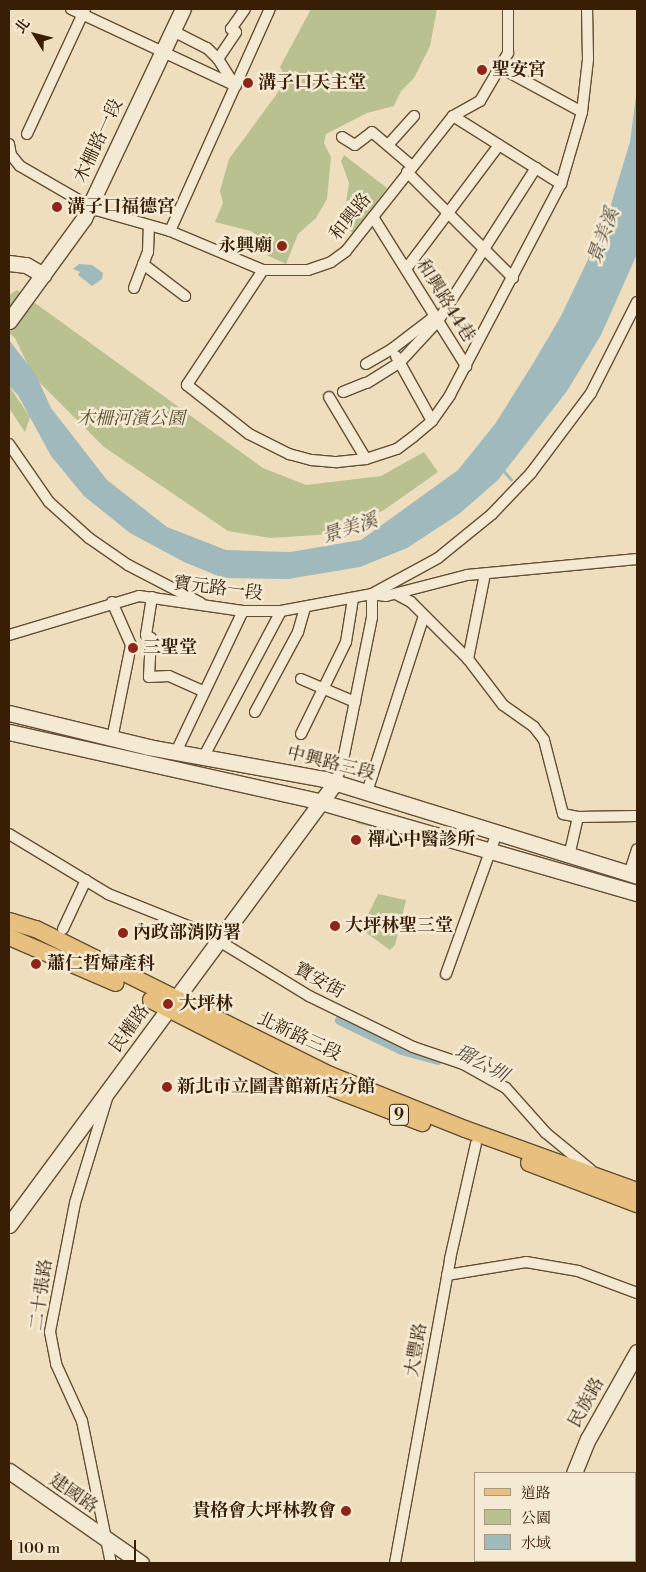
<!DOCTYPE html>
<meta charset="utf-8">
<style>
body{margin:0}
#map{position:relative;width:646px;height:1572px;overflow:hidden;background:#eedebd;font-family:"Libre Bodoni","Noto Serif TC",serif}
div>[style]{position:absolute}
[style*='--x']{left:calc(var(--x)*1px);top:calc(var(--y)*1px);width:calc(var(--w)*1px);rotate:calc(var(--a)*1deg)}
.green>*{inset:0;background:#b9c191}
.water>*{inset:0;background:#9fb9bc}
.stream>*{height:2.5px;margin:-1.25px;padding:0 1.25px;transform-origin:1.25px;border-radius:1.25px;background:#9fb9bc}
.canal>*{height:9px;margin:-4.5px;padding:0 4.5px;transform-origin:4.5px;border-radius:4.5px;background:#9fb9bc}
.roads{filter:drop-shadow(1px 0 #654e33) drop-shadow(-1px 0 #654e33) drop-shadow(0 1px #654e33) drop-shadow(0 -1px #654e33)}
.street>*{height:10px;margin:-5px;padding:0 5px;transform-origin:5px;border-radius:5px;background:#f4ead4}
.secondary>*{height:15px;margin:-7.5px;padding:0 7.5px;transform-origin:7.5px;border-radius:7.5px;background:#f4ead4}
.primary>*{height:16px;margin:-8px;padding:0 8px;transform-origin:8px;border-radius:8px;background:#e7bf7e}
.dots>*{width:14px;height:14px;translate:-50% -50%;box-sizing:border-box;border:2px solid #f4ead4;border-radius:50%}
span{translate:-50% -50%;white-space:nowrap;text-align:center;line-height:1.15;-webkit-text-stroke:5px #f4ead4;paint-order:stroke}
.shield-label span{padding:1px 4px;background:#f4ead4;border:1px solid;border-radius:4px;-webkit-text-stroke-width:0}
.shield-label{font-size:16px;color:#371e05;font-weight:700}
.poi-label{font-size:18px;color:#371e05;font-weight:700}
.left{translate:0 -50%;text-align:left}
.right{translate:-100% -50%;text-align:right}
.street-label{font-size:18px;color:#371e05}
.park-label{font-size:18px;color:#5e4f2f;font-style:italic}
.water-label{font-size:19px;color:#564c3c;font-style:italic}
.frame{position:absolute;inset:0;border:10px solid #371e05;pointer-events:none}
.legend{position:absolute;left:474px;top:1472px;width:162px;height:90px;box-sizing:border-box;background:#f4ead4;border:1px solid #a89881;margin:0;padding:6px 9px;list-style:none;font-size:15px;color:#371e05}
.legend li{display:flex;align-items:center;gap:10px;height:25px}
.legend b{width:25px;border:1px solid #a89881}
.north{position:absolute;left:10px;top:10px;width:50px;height:50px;-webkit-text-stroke:4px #f4ead4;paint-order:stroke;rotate:306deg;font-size:14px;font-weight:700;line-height:20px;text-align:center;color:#371e05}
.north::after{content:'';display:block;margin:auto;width:18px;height:22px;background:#371e05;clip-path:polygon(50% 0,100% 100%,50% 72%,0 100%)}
.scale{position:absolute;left:10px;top:1540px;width:126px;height:22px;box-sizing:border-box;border:2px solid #371e05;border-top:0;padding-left:6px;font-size:15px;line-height:18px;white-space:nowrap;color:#371e05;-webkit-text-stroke:4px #f4ead4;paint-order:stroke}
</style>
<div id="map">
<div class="green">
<div style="clip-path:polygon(311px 9px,437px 9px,430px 46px,414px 78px,401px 91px,394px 106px,367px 113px,326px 134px,324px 143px,331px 157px,327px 199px,316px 218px,298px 234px,286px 264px,251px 248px,258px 237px,251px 231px,215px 222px,223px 203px,220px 191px,229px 159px,287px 80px,280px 67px)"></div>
<div style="clip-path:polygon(344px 155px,387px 188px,353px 234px,343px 221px,349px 183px,341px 161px)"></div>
<div style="clip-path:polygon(17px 290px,263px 468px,306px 485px,381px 476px,424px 452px,438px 472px,384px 510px,332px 534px,270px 538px,228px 531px,104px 447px,33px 376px,15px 338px,9px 333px,9px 295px)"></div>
<div style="clip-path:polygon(9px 386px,30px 417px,25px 432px,9px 408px)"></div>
<div style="clip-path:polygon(357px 819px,418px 836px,417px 839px,356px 823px)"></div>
<div style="clip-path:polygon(378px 894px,406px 900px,395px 945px,390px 950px,361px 929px)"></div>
</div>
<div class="water">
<div style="clip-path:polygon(637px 88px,637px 254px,601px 335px,567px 391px,498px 480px,459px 514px,407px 548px,360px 567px,288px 579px,223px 578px,184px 562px,130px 533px,84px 496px,51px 456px,18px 395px,9px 386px,9px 340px,36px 375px,51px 408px,107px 480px,167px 527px,226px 550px,290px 552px,361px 540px,458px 470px,495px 424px,534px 362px,561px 316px,605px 224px,630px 142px)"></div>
<div style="clip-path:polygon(79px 264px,92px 265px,103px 273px,102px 279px,92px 286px,78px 275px,80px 272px,73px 269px)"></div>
</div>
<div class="stream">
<div style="--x:504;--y:471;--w:11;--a:49"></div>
</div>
<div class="canal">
<div style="--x:339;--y:1020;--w:69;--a:25.8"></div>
<div style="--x:401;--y:1050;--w:38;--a:15"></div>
</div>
<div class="roads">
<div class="street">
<div style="--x:71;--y:9;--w:182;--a:25"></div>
<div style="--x:173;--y:31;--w:38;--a:27"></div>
<div style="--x:207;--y:48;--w:16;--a:45"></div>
<div style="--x:501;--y:68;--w:92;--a:28.5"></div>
<div style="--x:235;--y:86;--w:32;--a:-122"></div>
<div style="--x:218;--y:59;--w:32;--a:-56"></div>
<div style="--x:236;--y:32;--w:6;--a:-149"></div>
<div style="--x:231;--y:29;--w:24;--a:-55"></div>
<div style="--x:453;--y:116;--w:128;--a:32.2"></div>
<div style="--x:27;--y:134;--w:138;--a:-65.1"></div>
<div style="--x:342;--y:137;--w:15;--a:32"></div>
<div style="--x:355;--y:145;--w:21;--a:-37"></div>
<div style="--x:372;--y:132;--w:52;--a:40.4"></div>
<div style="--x:9;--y:144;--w:11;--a:80"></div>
<div style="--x:11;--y:155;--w:14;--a:51"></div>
<div style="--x:20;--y:166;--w:88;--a:30.1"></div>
<div style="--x:96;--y:210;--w:77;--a:15.8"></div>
<div style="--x:170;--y:231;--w:101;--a:22.8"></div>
<div style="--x:263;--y:270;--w:45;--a:0"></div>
<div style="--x:308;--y:270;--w:24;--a:-19"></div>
<div style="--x:331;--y:262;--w:19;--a:-36"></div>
<div style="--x:346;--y:251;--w:172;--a:-51.6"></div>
<div style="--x:453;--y:116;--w:31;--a:-29"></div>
<div style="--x:480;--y:101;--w:56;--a:-59.7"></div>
<div style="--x:508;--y:53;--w:44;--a:-90"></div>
<div style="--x:388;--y:145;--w:39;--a:-48"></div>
<div style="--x:407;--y:172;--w:150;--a:45"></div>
<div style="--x:373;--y:217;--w:176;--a:58"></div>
<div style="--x:170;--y:231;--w:243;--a:-65.8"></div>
<div style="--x:143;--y:264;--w:53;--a:37.3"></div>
<div style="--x:406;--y:269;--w:155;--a:-53.1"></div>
<div style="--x:263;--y:270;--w:138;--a:123.5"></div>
<div style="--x:187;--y:385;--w:79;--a:38.3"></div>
<div style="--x:249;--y:434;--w:45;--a:26.6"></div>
<div style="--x:289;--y:454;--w:24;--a:15"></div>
<div style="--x:312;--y:460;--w:25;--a:5"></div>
<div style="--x:337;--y:462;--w:29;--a:-6"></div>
<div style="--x:366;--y:459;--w:33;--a:-18"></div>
<div style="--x:397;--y:449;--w:20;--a:-37"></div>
<div style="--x:413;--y:437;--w:25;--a:-40"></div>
<div style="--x:432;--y:421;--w:32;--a:-55"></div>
<div style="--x:450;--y:395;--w:238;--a:-62.3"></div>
<div style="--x:561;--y:184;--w:75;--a:-73.7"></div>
<div style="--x:582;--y:112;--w:53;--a:-83.5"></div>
<div style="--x:588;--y:59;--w:50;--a:-91.1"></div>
<div style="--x:134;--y:288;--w:39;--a:-69"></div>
<div style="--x:148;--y:252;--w:26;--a:-88"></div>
<div style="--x:396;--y:356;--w:74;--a:61"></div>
<div style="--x:366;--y:364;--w:30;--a:-30"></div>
<div style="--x:392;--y:349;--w:54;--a:-37.5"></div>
<div style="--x:367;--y:383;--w:39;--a:-32"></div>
<div style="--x:400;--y:362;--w:56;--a:-47.2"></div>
<div style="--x:438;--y:321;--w:182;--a:-57.4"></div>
<div style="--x:343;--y:392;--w:24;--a:-22"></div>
<div style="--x:329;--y:397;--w:72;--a:59.2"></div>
<div style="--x:9;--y:444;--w:70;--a:55.4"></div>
<div style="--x:49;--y:502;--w:54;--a:42"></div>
<div style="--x:89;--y:538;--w:47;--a:34.7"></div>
<div style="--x:128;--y:565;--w:82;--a:27.5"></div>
<div style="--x:372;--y:594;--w:75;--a:-28.6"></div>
<div style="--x:438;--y:558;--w:70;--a:-39.2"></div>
<div style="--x:492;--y:514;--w:57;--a:-46.4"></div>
<div style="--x:531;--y:473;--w:100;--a:-53.1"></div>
<div style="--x:591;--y:393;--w:102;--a:-63.2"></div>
<div style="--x:396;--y:594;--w:17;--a:28"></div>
<div style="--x:411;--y:602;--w:81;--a:45"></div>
<div style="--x:468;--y:659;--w:58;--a:52.7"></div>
<div style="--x:503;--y:705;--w:38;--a:35"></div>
<div style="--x:534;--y:727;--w:16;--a:52"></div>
<div style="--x:544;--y:740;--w:76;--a:75.6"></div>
<div style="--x:563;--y:814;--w:15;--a:11"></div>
<div style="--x:578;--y:817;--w:39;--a:103"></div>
<div style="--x:152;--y:597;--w:38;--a:99"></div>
<div style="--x:146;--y:635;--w:6;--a:31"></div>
<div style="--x:151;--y:638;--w:39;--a:93"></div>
<div style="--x:149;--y:677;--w:20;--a:-3"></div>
<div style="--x:169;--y:676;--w:36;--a:24"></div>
<div style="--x:112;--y:602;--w:47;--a:66.2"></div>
<div style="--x:131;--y:645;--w:96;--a:101.4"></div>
<div style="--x:9;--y:635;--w:136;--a:-16.7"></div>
<div style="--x:139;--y:596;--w:105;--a:8.2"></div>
<div style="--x:243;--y:611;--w:38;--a:0"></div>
<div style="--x:281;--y:611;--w:93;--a:-10.6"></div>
<div style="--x:372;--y:594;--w:14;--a:8"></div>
<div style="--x:386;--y:596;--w:84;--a:-14.5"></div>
<div style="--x:467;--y:575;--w:171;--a:-5.4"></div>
<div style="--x:468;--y:659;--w:87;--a:-78.7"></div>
<div style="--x:301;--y:679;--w:59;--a:23.1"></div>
<div style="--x:255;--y:712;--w:91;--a:-61.7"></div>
<div style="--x:298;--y:632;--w:26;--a:-74"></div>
<div style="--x:301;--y:734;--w:102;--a:-63.9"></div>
<div style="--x:346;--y:642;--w:44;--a:-80.8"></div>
<div style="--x:176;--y:752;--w:156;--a:-64.6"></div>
<div style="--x:204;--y:756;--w:164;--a:-62"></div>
<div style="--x:335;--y:783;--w:19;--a:-69"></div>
<div style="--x:342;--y:765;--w:151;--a:-78.5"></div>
<div style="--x:372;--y:617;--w:23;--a:-90"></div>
<div style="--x:367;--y:792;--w:185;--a:-72.1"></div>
<div style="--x:578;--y:817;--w:59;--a:-1"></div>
<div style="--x:9;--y:834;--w:116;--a:31.2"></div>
<div style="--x:108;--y:894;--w:105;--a:21.7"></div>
<div style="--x:206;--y:933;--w:121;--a:31.5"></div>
<div style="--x:309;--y:996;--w:116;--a:26.1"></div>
<div style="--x:413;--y:1047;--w:53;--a:18.8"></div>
<div style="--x:463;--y:1064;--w:49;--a:29.2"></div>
<div style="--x:506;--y:1088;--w:60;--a:48.4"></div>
<div style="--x:546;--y:1133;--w:58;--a:39.4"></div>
<div style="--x:629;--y:874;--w:26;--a:-72"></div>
<div style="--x:63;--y:929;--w:54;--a:-64.9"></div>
<div style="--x:446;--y:974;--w:151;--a:-70.2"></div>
<div style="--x:108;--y:1095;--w:113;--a:107"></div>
<div style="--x:75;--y:1203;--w:131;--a:101"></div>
<div style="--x:50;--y:1332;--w:33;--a:79"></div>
<div style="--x:56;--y:1364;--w:63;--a:65.5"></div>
<div style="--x:82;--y:1421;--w:145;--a:78.5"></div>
<div style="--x:447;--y:1275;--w:80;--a:-9.3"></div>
<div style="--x:526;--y:1262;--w:53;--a:9.8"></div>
<div style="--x:578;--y:1271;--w:63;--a:20.4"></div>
<div style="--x:395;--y:1563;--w:309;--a:-79.7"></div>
<div style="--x:450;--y:1259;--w:118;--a:-77.3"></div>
</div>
<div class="secondary">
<div style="--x:9;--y:263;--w:17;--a:7"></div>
<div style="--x:26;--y:265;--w:20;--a:30"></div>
<div style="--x:9;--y:321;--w:127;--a:-53.9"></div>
<div style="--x:84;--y:218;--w:231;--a:-64.7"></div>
<div style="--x:9;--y:713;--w:143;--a:13.7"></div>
<div style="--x:148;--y:747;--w:179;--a:10.3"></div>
<div style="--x:324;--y:779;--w:328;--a:17.2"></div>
<div style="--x:9;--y:732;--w:320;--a:12.6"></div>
<div style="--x:321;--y:802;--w:329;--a:16.1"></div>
<div style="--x:9;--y:1225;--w:549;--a:-53.59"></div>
<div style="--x:9;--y:1471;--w:161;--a:34.9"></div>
<div style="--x:574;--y:1473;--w:37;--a:-68"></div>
<div style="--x:588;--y:1439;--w:100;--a:-60.6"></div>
<div style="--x:561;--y:1561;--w:2;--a:90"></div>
</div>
<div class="primary">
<div style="--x:9;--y:921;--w:28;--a:17"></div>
<div style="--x:36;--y:929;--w:328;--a:26.4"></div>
<div style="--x:330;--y:1075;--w:145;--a:21.8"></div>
<div style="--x:465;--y:1129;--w:183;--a:19.8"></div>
<div style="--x:9;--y:937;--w:116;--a:23.3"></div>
<div style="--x:151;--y:1000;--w:167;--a:27"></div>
<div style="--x:300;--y:1076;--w:131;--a:21.1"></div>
<div style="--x:529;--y:1163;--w:116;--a:20.8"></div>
</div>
</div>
<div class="dots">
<div style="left:482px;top:70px;background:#8f2418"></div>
<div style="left:248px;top:83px;background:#8f2418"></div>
<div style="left:57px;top:207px;background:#8f2418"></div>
<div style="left:282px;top:246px;background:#8f2418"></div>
<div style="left:133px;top:648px;background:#8f2418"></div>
<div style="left:356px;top:840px;background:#8f2418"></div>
<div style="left:335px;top:926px;background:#8f2418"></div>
<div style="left:123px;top:933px;background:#8f2418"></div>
<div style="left:36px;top:964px;background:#8f2418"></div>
<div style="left:168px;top:1004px;background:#8f2418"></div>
<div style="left:167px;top:1087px;background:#8f2418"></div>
<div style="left:346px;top:1511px;background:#8f2418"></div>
</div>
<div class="shield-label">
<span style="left:399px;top:1115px">9</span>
</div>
<div class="poi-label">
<span class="left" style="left:492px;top:70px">聖安宮</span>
<span class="left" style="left:258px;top:83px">溝子口天主堂</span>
<span class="left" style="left:67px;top:207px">溝子口福德宮</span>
<span class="right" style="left:272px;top:246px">永興廟</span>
<span class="left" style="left:143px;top:648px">三聖堂</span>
<span class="left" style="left:367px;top:840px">禪心中醫診所</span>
<span class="left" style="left:345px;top:926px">大坪林聖三堂</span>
<span class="left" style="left:133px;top:933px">內政部消防署</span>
<span class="left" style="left:47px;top:964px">蕭仁哲婦產科</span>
<span class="left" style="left:179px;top:1004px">大坪林</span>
<span class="left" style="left:177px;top:1087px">新北市立圖書館新店分館</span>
<span class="right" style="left:336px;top:1511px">貴格會大坪林教會</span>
</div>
<div class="street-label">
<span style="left:99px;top:141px;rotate:-65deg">木柵路一段</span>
<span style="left:351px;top:217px;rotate:-51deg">和興路</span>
<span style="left:445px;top:301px;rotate:58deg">和興路44巷</span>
<span style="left:218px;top:589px;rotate:7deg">寶元路一段</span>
<span style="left:331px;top:764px;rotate:14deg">中興路三段</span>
<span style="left:319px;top:981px;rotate:29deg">寶安街</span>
<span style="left:130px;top:1029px;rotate:-54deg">民權路</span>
<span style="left:299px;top:1037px;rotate:25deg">北新路三段</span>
<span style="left:42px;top:1295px;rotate:-82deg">二十張路</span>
<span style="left:417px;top:1350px;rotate:-80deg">大豐路</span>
<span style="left:587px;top:1403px;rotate:-61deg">民族路</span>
<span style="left:73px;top:1494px;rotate:35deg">建國路</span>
</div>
<div class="park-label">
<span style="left:131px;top:419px">木柵河濱公園</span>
</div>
<div class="water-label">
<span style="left:604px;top:236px;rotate:-70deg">景美溪</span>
<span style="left:350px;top:529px;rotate:-18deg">景美溪</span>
<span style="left:481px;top:1064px;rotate:28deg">瑠公圳</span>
</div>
<div class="frame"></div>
<ul class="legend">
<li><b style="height:6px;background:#e7bf7e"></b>道路</li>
<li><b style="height:14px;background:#b9c191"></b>公園</li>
<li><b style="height:14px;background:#9fb9bc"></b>水域</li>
</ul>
<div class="north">北</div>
<div class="scale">100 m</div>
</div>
